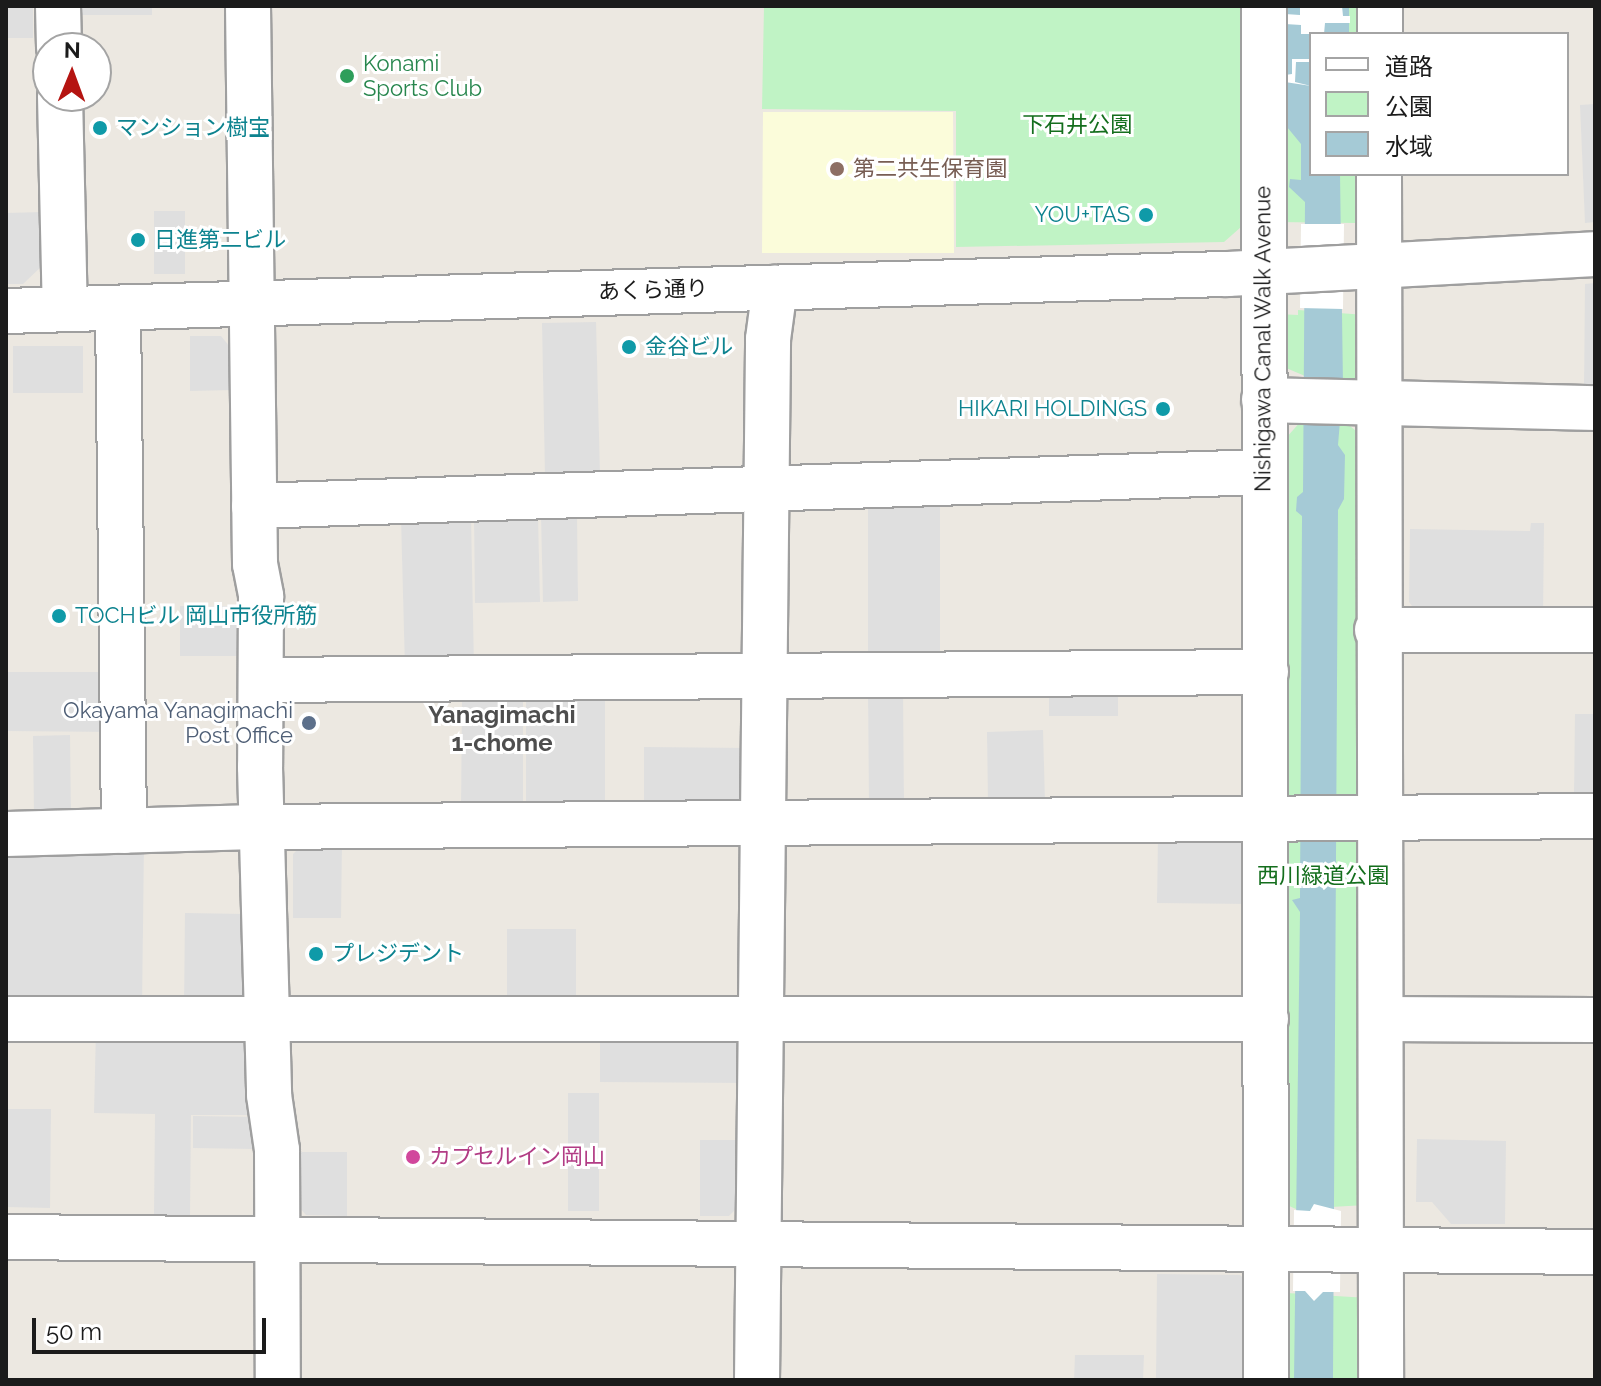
<!DOCTYPE html>
<meta charset="utf-8">
<style>
body{margin:0}
#map{position:relative;width:1601px;height:1386px;overflow:hidden;background:#ece8e1;font-family:Raleway,"Noto Sans JP",sans-serif}
div>[style]{position:absolute}
[style*='--x']{left:calc(var(--x)*1px);top:calc(var(--y)*1px);width:calc(var(--w)*1px);rotate:calc(var(--a)*1deg)}
.education>*{inset:0;background:#fbfcda}
.park>*{inset:0;background:#c0f3c5}
.parking>*{inset:0;background:#dfdfdf}
.water>*{inset:0;background:#a5cad6}
.pier>*{inset:0;background:#fff}
.roads{filter:drop-shadow(2px 0 #9f9f9f) drop-shadow(-2px 0 #9f9f9f) drop-shadow(0 2px #9f9f9f) drop-shadow(0 -2px #9f9f9f)}
.minor>*{height:44px;margin:-22px;padding:0 22px;transform-origin:22px;border-radius:22px;background:#fff}
.dots>*{width:22px;height:22px;translate:-50% -50%;box-sizing:border-box;border:4px solid #fff;border-radius:50%}
span{translate:-50% -50%;white-space:nowrap;text-align:center;line-height:1.15;-webkit-text-stroke:6px #fff;paint-order:stroke}
.leisure-label{font-size:22px;color:#27864d}
.left{translate:0 -50%;text-align:left}
.park-label{font-size:22px;color:#146e1d}
.culture-label{font-size:22px;color:#0d838f}
.right{translate:-100% -50%;text-align:right}
.education-label{font-size:22px;color:#785e54}
.street-label{font-size:22px;color:#1b1b1b}
.service-label{font-size:22px;color:#4e5e75}
.hotel-label{font-size:22px;color:#b23c85}
.neighbourhood-label{font-size:24px;color:#4e4e4e;font-weight:700}
.frame{position:absolute;inset:0;border:8px solid #1b1b1b;pointer-events:none}
.legend{position:absolute;left:1309px;top:32px;width:260px;height:144px;box-sizing:border-box;background:#fff;border:2px solid #a4a4a4;margin:0;padding:10px 14px;list-style:none;font-size:24px;color:#1b1b1b}
.legend li{display:flex;align-items:center;gap:16px;height:40px}
.legend b{width:40px;border:2px solid #a4a4a4}
.north{position:absolute;left:32px;top:32px;width:80px;height:80px;box-sizing:border-box;background:#fff;border:2px solid #a4a4a4;border-radius:50%;rotate:1deg;font-size:22px;font-weight:700;line-height:32px;text-align:center;color:#1b1b1b}
.north::after{content:'';display:block;margin:auto;width:28px;height:36px;background:#b51411;clip-path:polygon(50% 0,100% 100%,50% 72%,0 100%)}
.scale{position:absolute;left:32px;top:1318px;width:234px;height:36px;box-sizing:border-box;border:4px solid #1b1b1b;border-top:0;padding-left:10px;font-size:24px;line-height:28px;white-space:nowrap;color:#1b1b1b;-webkit-text-stroke:6px #fff;paint-order:stroke}
</style>
<div id="map">
<div class="education">
<div style="clip-path:polygon(763px 112px,953px 112px,954px 253px,762px 253px)"></div>
</div>
<div class="park">
<div style="clip-path:polygon(764px 6px,1249px 6px,1249px 220px,1224px 242px,956px 247px,956px 111px,762px 109px)"></div>
<div style="clip-path:polygon(1277px 6px,1364px 6px,1365px 34px,1311px 34px,1311px 174px,1365px 174px,1365px 218px,1355px 223px,1277px 222px)"></div>
<div style="clip-path:polygon(1298px 310px,1366px 315px,1358px 383px,1305px 376px,1279px 365px,1278px 314px,1298px 315px)"></div>
<div style="clip-path:polygon(1302px 420px,1344px 421px,1362px 436px,1362px 793px,1357px 798px,1290px 799px,1279px 791px,1278px 447px)"></div>
<div style="clip-path:polygon(1285px 837px,1360px 837px,1366px 1205px,1296px 1209px,1280px 1202px)"></div>
<div style="clip-path:polygon(1287px 1293px,1368px 1298px,1368px 1380px,1281px 1380px)"></div>
</div>
<div class="parking">
<div style="clip-path:polygon(8px 6px,33px 6px,33px 38px,8px 38px)"></div>
<div style="clip-path:polygon(72px 6px,152px 6px,152px 15px,72px 15px)"></div>
<div style="clip-path:polygon(1595px 104px,1595px 222px,1585px 223px,1580px 105px)"></div>
<div style="clip-path:polygon(154px 211px,185px 211px,185px 274px,154px 274px)"></div>
<div style="clip-path:polygon(43px 212px,43px 265px,23px 284px,6px 284px,6px 213px)"></div>
<div style="clip-path:polygon(1595px 283px,1595px 388px,1584px 388px,1585px 284px)"></div>
<div style="clip-path:polygon(596px 322px,600px 474px,545px 476px,542px 323px)"></div>
<div style="clip-path:polygon(190px 336px,221px 336px,234px 352px,234px 390px,190px 391px)"></div>
<div style="clip-path:polygon(13px 346px,83px 346px,83px 393px,13px 393px)"></div>
<div style="clip-path:polygon(940px 506px,940px 662px,868px 662px,868px 507px)"></div>
<div style="clip-path:polygon(577px 515px,578px 601px,543px 602px,541px 516px)"></div>
<div style="clip-path:polygon(538px 516px,540px 602px,475px 603px,474px 517px)"></div>
<div style="clip-path:polygon(471px 517px,474px 667px,405px 669px,401px 518px)"></div>
<div style="clip-path:polygon(1531px 523px,1544px 523px,1543px 619px,1421px 618px,1409px 602px,1410px 529px,1530px 531px)"></div>
<div style="clip-path:polygon(180px 606px,239px 606px,239px 656px,180px 656px)"></div>
<div style="clip-path:polygon(6px 672px,116px 672px,116px 732px,6px 731px)"></div>
<div style="clip-path:polygon(1118px 687px,1118px 716px,1049px 716px,1049px 688px)"></div>
<div style="clip-path:polygon(868px 690px,903px 690px,904px 804px,869px 805px)"></div>
<div style="clip-path:polygon(526px 696px,605px 696px,605px 811px,526px 811px)"></div>
<div style="clip-path:polygon(462px 697px,523px 697px,523px 810px,461px 810px)"></div>
<div style="clip-path:polygon(1575px 714px,1595px 714px,1595px 797px,1574px 796px)"></div>
<div style="clip-path:polygon(1043px 730px,1045px 801px,988px 802px,987px 732px)"></div>
<div style="clip-path:polygon(70px 735px,71px 815px,34px 815px,33px 736px)"></div>
<div style="clip-path:polygon(644px 747px,748px 748px,748px 793px,734px 809px,644px 808px)"></div>
<div style="clip-path:polygon(1158px 836px,1237px 837px,1251px 848px,1250px 904px,1157px 903px)"></div>
<div style="clip-path:polygon(303px 844px,342px 844px,341px 918px,293px 918px,293px 854px)"></div>
<div style="clip-path:polygon(144px 845px,142px 1007px,6px 1005px,6px 848px)"></div>
<div style="clip-path:polygon(185px 913px,245px 914px,250px 999px,184px 1005px)"></div>
<div style="clip-path:polygon(507px 929px,576px 929px,576px 1004px,507px 1004px)"></div>
<div style="clip-path:polygon(600px 1027px,736px 1027px,749px 1083px,600px 1082px)"></div>
<div style="clip-path:polygon(96px 1029px,238px 1032px,252px 1042px,251px 1115px,191px 1115px,190px 1216px,154px 1215px,155px 1114px,94px 1113px)"></div>
<div style="clip-path:polygon(568px 1093px,599px 1093px,599px 1211px,568px 1211px)"></div>
<div style="clip-path:polygon(6px 1109px,51px 1109px,50px 1208px,6px 1207px)"></div>
<div style="clip-path:polygon(193px 1116px,254px 1117px,254px 1149px,193px 1148px)"></div>
<div style="clip-path:polygon(1417px 1139px,1506px 1141px,1505px 1224px,1451px 1224px,1432px 1202px,1416px 1202px)"></div>
<div style="clip-path:polygon(700px 1140px,743px 1140px,743px 1202px,729px 1216px,700px 1216px)"></div>
<div style="clip-path:polygon(292px 1152px,347px 1152px,347px 1216px,306px 1215px,292px 1199px)"></div>
<div style="clip-path:polygon(1157px 1274px,1240px 1275px,1254px 1288px,1253px 1380px,1156px 1380px)"></div>
<div style="clip-path:polygon(1075px 1355px,1144px 1355px,1143px 1380px,1074px 1380px)"></div>
</div>
<div class="water">
<div style="clip-path:polygon(1286px 6px,1349px 6px,1349px 34px,1311px 34px,1311px 174px,1340px 174px,1343px 385px,1338px 445px,1345px 455px,1344px 499px,1338px 510px,1333px 1380px,1294px 1380px,1300px 912px,1292px 900px,1300px 898px,1302px 516px,1296px 511px,1297px 497px,1303px 492px,1305px 202px,1289px 187px,1290px 179px,1301px 180px,1301px 144px,1287px 127px)"></div>
</div>
<div class="pier">
<div style="clip-path:polygon(1300px 6px,1342px 6px,1343px 16px,1350px 16px,1350px 23px,1325px 23px,1324px 34px,1311px 34px,1311px 62px,1296px 62px,1295px 82px,1311px 86px,1285px 82px,1285px 75px,1292px 74px,1292px 59px,1309px 59px,1309px 34px,1301px 34px,1301px 25px,1285px 24px,1285px 14px,1300px 15px)"></div>
<div style="clip-path:polygon(1301px 224px,1344px 224px,1343px 309px,1300px 308px)"></div>
<div style="clip-path:polygon(1314px 1204px,1341px 1211px,1340px 1292px,1323px 1292px,1314px 1301px,1305px 1291px,1293px 1291px,1294px 1210px,1310px 1211px)"></div>
</div>
<div class="roads">
<div class="minor">
<div style="--x:58;--y:6;--w:42;--a:88.6"></div>
<div style="--x:248;--y:6;--w:558;--a:89.28"></div>
<div style="--x:255;--y:564;--w:33;--a:79"></div>
<div style="--x:261;--y:596;--w:171;--a:90.3"></div>
<div style="--x:260;--y:767;--w:328;--a:88.4"></div>
<div style="--x:269;--y:1095;--w:56;--a:81.7"></div>
<div style="--x:277;--y:1150;--w:230;--a:89.8"></div>
<div style="--x:1264;--y:6;--w:1374;--a:89.92"></div>
<div style="--x:1380;--y:34;--w:28;--a:-90"></div>
<div style="--x:60;--y:96;--w:213;--a:88.7"></div>
<div style="--x:1379;--y:174;--w:1206;--a:89.9"></div>
<div style="--x:118;--y:309;--w:522;--a:89.34"></div>
<div style="--x:6;--y:311;--w:1222;--a:-1.74"></div>
<div style="--x:1227;--y:274;--w:369;--a:-3.1"></div>
<div style="--x:1264;--y:400;--w:331;--a:1.4"></div>
<div style="--x:254;--y:506;--w:1010;--a:-1.93"></div>
<div style="--x:1377;--y:630;--w:218;--a:0"></div>
<div style="--x:263;--y:680;--w:1003;--a:-0.46"></div>
<div style="--x:6;--y:834;--w:255;--a:-1.6"></div>
<div style="--x:261;--y:827;--w:1334;--a:-0.47"></div>
<div style="--x:6;--y:1019;--w:1260;--a:0"></div>
<div style="--x:1383;--y:1019;--w:212;--a:0.3"></div>
<div style="--x:6;--y:1237;--w:1589;--a:0.54"></div>
<div style="--x:757;--y:1380;--w:1041;--a:-89.39"></div>
<div style="--x:768;--y:339;--w:52;--a:-82.3"></div>
</div>
</div>
<div class="dots">
<div style="left:347px;top:76px;background:#2e9e5b"></div>
<div style="left:100px;top:128px;background:#0f9aa8"></div>
<div style="left:837px;top:169px;background:#8d6e63"></div>
<div style="left:1146px;top:215px;background:#0f9aa8"></div>
<div style="left:138px;top:240px;background:#0f9aa8"></div>
<div style="left:629px;top:347px;background:#0f9aa8"></div>
<div style="left:1163px;top:409px;background:#0f9aa8"></div>
<div style="left:59px;top:616px;background:#0f9aa8"></div>
<div style="left:309px;top:723px;background:#5c6f8a"></div>
<div style="left:316px;top:954px;background:#0f9aa8"></div>
<div style="left:413px;top:1157px;background:#d1479c"></div>
</div>
<div class="leisure-label">
<span class="left" style="left:363px;top:76px">Konami<br>Sports Club</span>
</div>
<div class="park-label">
<span style="left:1077px;top:125px">下石井公園</span>
<span style="left:1323px;top:876px">西川緑道公園</span>
</div>
<div class="culture-label">
<span class="left" style="left:116px;top:128px">マンション樹宝</span>
<span class="right" style="left:1130px;top:215px">YOU+TAS</span>
<span class="left" style="left:154px;top:240px">日進第二ビル</span>
<span class="left" style="left:645px;top:347px">金谷ビル</span>
<span class="right" style="left:1147px;top:409px">HIKARI HOLDINGS</span>
<span class="left" style="left:75px;top:616px">TOCHビル 岡山市役所筋</span>
<span class="left" style="left:332px;top:954px">プレジデント</span>
</div>
<div class="education-label">
<span class="left" style="left:853px;top:169px">第二共生保育園</span>
</div>
<div class="street-label">
<span style="left:653px;top:290px;rotate:-2deg">あくら通り</span>
<span style="left:1263px;top:339px;rotate:-90deg">Nishigawa Canal Walk Avenue</span>
</div>
<div class="service-label">
<span class="right" style="left:293px;top:723px">Okayama Yanagimachi<br>Post Office</span>
</div>
<div class="hotel-label">
<span class="left" style="left:429px;top:1157px">カプセルイン岡山</span>
</div>
<div class="neighbourhood-label">
<span style="left:502px;top:729px">Yanagimachi<br>1-chome</span>
</div>
<div class="frame"></div>
<ul class="legend">
<li><b style="height:10px;background:#fff"></b>道路</li>
<li><b style="height:22px;background:#c0f3c5"></b>公園</li>
<li><b style="height:22px;background:#a5cad6"></b>水域</li>
</ul>
<div class="north">N</div>
<div class="scale">50 m</div>
</div>
